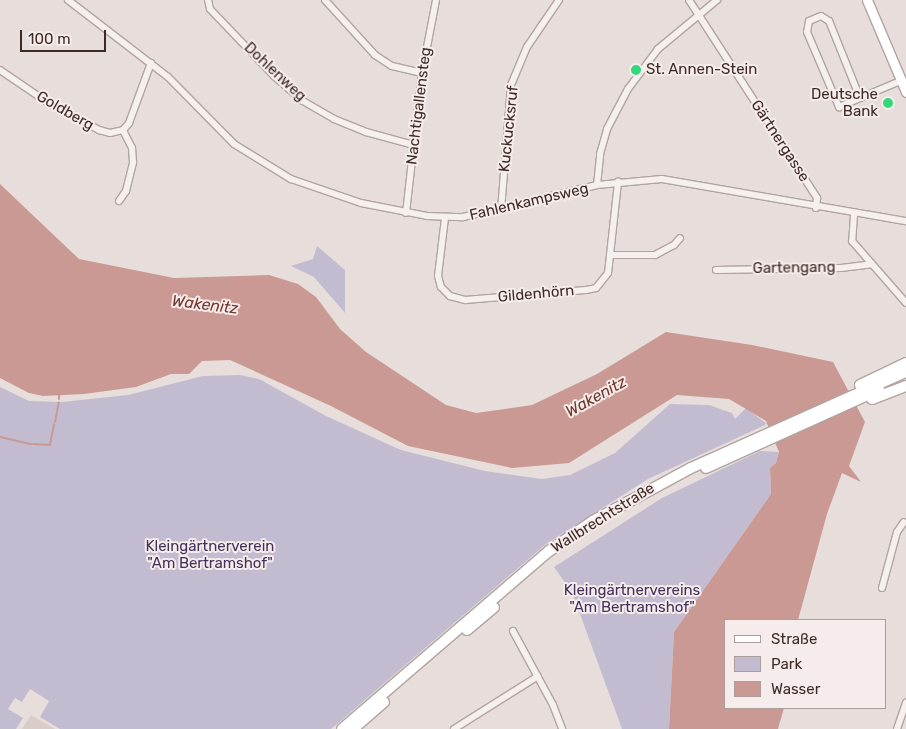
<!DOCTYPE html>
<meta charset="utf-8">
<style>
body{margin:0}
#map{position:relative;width:906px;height:729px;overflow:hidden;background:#e7dedb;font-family:Rubik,sans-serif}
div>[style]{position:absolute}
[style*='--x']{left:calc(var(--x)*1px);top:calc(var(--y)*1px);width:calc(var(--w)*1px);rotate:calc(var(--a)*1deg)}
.built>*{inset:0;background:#d9ccc9}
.green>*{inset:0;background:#c3bcd1}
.water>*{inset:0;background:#ca9993}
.stream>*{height:2px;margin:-1px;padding:0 1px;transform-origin:1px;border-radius:1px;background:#ca9993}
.roads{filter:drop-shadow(1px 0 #b1a4a0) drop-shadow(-1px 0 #b1a4a0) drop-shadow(0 1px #b1a4a0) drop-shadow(0 -1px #b1a4a0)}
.street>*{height:6px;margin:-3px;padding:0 3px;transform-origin:3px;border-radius:3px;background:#f5f0ee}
.secondary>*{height:9px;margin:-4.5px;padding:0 4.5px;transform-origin:4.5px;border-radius:4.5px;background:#fff}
.primary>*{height:10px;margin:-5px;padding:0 5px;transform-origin:5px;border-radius:5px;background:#fff}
.dots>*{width:14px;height:14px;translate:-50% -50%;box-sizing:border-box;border:2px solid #f5eceb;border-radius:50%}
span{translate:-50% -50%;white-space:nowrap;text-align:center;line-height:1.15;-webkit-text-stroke:4px #f5eceb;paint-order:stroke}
.poi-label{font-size:15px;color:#3e2a24}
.left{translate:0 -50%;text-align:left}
.right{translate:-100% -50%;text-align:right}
.street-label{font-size:15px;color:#3e2a24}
.park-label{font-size:15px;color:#42315b}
.water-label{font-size:16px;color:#74372c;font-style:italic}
.legend{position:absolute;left:724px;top:619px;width:162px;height:90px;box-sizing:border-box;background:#f5eceb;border:1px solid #ac9e9b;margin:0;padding:6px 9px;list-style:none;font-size:15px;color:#3e2a24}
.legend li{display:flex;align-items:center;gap:10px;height:25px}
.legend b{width:25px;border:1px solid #ac9e9b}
.scale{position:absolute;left:20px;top:30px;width:86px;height:22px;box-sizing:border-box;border:2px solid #3e2a24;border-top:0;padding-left:6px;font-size:15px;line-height:18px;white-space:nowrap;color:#3e2a24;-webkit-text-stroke:4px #f5eceb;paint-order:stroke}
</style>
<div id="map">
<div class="built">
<div style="clip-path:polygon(31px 715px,55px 729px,22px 729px)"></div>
</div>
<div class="green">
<div style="clip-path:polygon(317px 246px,345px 270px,345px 313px,314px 277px,291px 266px,313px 259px)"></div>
<div style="clip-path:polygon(240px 375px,259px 379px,326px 416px,401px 450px,485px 471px,542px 479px,570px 475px,615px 453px,670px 404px,709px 405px,732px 413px,735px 419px,746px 408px,767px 424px,648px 479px,546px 544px,331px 729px,60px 729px,40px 717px,49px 701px,30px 689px,22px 702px,15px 698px,8px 709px,23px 718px,16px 729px,0 729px,0 387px,29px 401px,62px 402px,128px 395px,203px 376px)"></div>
<div style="clip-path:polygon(760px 451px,779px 452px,776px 463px,770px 468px,771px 494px,674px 632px,669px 729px,622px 729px,572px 592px,554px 567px,662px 498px)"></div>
</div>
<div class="water">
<div style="clip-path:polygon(0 184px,79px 259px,174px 278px,269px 275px,298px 284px,316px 297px,340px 329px,366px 352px,446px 405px,476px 413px,532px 405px,597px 374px,666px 332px,752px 345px,833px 362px,865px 422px,849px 466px,861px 482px,842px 473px,827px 514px,798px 620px,725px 620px,725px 708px,784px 708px,778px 729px,669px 729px,674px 632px,771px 494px,770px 468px,776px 463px,779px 452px,766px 421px,729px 399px,677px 395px,569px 463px,512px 468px,408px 446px,331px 406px,230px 360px,202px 361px,189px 374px,171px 374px,136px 387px,84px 394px,43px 396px,29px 393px,0 378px)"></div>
</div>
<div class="stream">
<div style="--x:59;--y:399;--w:4;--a:-90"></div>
<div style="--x:55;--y:422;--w:20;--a:-79"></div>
<div style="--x:0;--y:437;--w:32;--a:13"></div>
<div style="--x:33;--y:444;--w:17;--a:3"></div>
<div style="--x:50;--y:445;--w:21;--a:-79"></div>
</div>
<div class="roads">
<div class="street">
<div style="--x:68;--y:0;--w:126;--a:37.6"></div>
<div style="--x:168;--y:77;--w:94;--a:45.4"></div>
<div style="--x:234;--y:144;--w:67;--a:31.6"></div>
<div style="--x:291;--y:179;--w:74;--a:18.9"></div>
<div style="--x:361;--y:203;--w:67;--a:11.1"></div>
<div style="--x:427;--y:216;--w:36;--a:2"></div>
<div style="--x:463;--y:217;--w:138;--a:-13.4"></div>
<div style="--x:597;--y:185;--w:65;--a:-5.3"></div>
<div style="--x:662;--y:179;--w:248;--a:9.8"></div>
<div style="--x:208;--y:0;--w:9;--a:77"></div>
<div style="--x:210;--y:9;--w:93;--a:46.3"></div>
<div style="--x:274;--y:76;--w:38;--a:41"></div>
<div style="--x:303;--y:101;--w:36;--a:30"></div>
<div style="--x:334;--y:119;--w:35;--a:22"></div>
<div style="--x:366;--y:132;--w:50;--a:15.2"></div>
<div style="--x:325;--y:0;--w:74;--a:47.7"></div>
<div style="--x:375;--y:55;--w:20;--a:33"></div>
<div style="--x:392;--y:66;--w:31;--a:13"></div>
<div style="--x:689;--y:0;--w:236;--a:57.1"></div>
<div style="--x:817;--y:198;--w:10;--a:96"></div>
<div style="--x:0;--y:70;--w:53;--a:34.3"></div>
<div style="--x:44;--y:100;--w:63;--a:28.6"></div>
<div style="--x:99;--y:130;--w:11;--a:15"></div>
<div style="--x:110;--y:133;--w:13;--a:-13"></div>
<div style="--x:123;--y:130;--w:9;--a:-49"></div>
<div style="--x:129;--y:123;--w:64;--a:-69.9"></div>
<div style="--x:860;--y:98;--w:83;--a:-111.9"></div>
<div style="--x:829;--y:21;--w:9;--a:-148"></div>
<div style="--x:821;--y:16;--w:13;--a:157"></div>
<div style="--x:809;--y:21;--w:11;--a:100"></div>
<div style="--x:807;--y:32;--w:82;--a:66.9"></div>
<div style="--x:839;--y:107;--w:23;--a:-23"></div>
<div style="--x:860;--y:98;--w:36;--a:-23"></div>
<div style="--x:893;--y:84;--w:9;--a:-21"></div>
<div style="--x:597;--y:185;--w:31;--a:-84"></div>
<div style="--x:600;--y:154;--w:26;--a:-74"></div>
<div style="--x:607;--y:129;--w:45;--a:-62.3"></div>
<div style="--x:628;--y:89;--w:50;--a:-53.1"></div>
<div style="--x:658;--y:49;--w:77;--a:-39.7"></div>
<div style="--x:119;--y:201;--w:12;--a:-55"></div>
<div style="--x:126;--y:191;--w:30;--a:-76"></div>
<div style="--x:133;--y:162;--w:14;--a:-94"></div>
<div style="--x:132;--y:148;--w:20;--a:-117"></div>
<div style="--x:501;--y:210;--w:125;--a:-85.4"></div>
<div style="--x:511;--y:85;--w:41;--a:-67.2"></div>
<div style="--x:527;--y:47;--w:57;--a:-55.8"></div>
<div style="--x:406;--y:213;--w:141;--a:-83.5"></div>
<div style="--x:422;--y:73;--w:74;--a:-79.1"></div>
<div style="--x:854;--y:215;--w:26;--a:94"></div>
<div style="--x:852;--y:241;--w:82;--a:48.9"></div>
<div style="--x:445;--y:218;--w:58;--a:96.9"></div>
<div style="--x:438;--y:276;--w:11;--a:75"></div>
<div style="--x:441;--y:287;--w:13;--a:45"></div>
<div style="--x:450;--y:296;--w:16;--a:15"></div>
<div style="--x:465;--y:300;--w:121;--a:-4.7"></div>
<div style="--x:586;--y:290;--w:10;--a:-11"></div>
<div style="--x:596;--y:288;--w:19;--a:-51"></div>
<div style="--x:608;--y:273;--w:92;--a:-83.7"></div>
<div style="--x:611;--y:255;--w:44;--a:0"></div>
<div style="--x:655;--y:255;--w:21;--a:-28"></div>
<div style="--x:674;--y:245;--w:9;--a:-49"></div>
<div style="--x:716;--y:270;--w:125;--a:-0.9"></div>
<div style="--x:841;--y:268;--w:31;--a:-7"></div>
<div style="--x:882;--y:588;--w:58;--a:-75"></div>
<div style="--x:897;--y:532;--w:12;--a:-55"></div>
<div style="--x:513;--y:631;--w:84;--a:61.6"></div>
<div style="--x:553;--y:705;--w:26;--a:69"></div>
<div style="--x:454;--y:729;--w:99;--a:-32.2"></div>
<div style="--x:897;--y:729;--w:28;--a:-71"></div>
</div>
<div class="secondary">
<div style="--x:867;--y:0;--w:100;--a:67"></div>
</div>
<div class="primary">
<div style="--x:860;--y:385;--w:51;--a:-25.6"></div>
<div style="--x:872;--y:399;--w:36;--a:-21"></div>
<div style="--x:706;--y:468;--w:190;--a:-24.3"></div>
<div style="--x:467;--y:630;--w:35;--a:-40"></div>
<div style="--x:342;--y:729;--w:273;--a:-40.7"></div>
<div style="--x:549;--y:551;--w:53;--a:-34.3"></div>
<div style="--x:593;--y:521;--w:111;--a:-28.4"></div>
<div style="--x:691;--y:468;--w:235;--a:-24.1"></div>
<div style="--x:353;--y:729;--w:41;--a:-41.1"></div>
</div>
</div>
<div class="dots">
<div style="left:636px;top:70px;background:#35d77d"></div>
<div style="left:888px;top:103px;background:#35d77d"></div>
</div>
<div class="poi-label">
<span class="left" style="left:646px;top:70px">St. Annen-Stein</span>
<span class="right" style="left:878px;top:103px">Deutsche<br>Bank</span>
</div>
<div class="street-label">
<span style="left:275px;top:72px;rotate:43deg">Dohlenweg</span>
<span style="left:419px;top:106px;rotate:-83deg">Nachtigallensteg</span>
<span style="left:65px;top:111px;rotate:30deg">Goldberg</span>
<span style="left:509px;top:129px;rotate:-84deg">Kuckucksruf</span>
<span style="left:780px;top:141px;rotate:57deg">Gärtnergasse</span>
<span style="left:529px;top:202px;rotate:-13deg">Fahlenkampsweg</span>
<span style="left:794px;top:268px;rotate:-1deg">Gartengang</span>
<span style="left:536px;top:294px;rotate:-5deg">Gildenhörn</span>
<span style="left:603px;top:518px;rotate:-32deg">Wallbrechtstraße</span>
</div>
<div class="park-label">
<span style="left:210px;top:555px">Kleingärtnerverein<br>"Am Bertramshof"</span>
<span style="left:632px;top:599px">Kleingärtnervereins<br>"Am Bertramshof"</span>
</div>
<div class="water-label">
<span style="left:205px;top:305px;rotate:7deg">Wakenitz</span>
<span style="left:596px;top:397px;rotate:-29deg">Wakenitz</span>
</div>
<ul class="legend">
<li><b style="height:6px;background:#fff"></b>Straße</li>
<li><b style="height:14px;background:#c3bcd1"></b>Park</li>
<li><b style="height:14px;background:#ca9993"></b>Wasser</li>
</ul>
<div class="scale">100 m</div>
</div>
